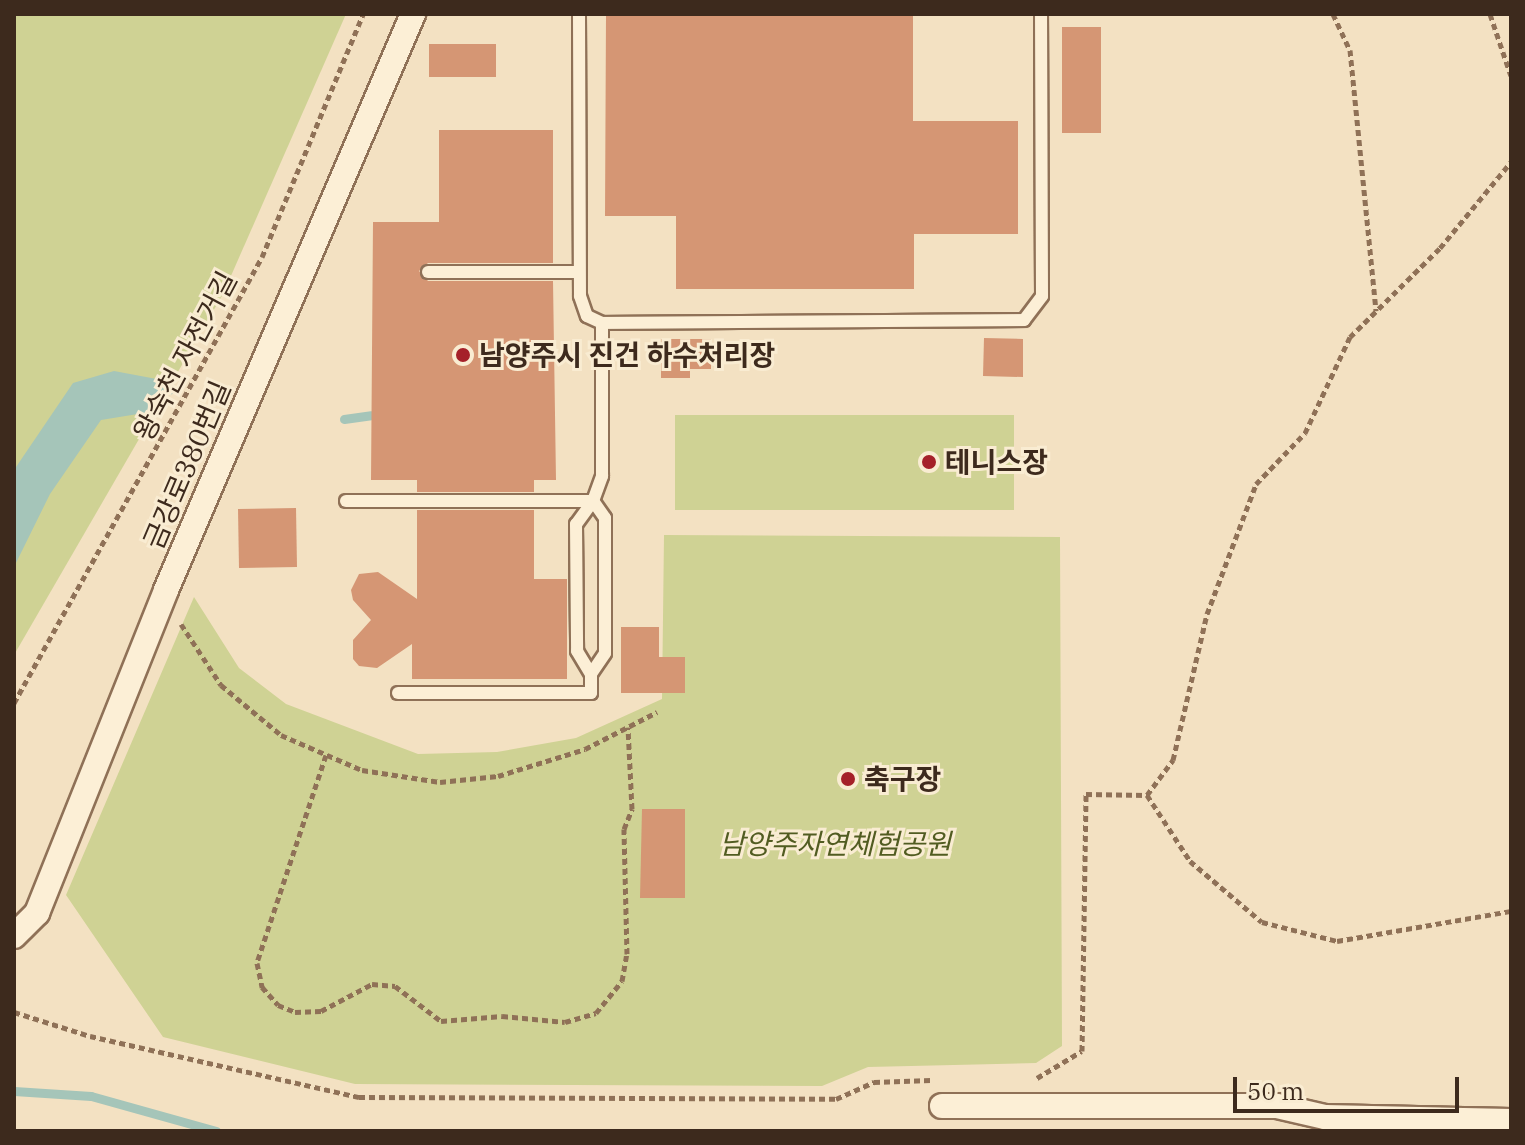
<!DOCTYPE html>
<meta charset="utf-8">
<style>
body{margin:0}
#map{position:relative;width:1525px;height:1145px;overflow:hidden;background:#f3e1c2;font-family:"IBM Plex Serif","Noto Sans KR",serif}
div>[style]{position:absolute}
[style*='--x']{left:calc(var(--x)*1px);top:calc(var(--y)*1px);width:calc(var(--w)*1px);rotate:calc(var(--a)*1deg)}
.green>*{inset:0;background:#cfd294}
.water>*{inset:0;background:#a5c5b9}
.stream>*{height:9px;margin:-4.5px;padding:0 4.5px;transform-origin:4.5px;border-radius:4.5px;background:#a5c5b9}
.building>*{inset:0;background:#d59674}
.path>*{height:5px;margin-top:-2.5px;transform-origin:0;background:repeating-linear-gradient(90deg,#8f7157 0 6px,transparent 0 10px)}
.roads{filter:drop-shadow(2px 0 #8f7157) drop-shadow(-2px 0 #8f7157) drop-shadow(0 2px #8f7157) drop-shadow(0 -2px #8f7157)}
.service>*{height:12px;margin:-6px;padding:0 6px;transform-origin:6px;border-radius:6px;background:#fcefd6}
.minor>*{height:24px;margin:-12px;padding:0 12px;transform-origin:12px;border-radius:12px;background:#fcefd6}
.dots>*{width:22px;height:22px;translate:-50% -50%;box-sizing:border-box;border:4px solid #f9ecd2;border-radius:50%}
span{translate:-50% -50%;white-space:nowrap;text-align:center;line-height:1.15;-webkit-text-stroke:6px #f9ecd2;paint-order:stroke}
.poi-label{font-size:28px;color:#3d2a1d;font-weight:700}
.left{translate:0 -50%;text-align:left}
.street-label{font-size:28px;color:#3d2a1d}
.park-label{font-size:28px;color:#515c21;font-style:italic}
.frame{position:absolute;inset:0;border:16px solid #3d2a1d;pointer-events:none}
.scale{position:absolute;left:1233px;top:1077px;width:226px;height:36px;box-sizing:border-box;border:4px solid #3d2a1d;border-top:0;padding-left:10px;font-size:24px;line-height:28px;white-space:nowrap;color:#3d2a1d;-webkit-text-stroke:6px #f9ecd2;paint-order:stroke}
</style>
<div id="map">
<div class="green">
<div style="clip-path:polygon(14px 14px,346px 14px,223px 294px,14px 655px)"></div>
<div style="clip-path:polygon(675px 415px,1014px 415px,1014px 510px,675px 510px)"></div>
<div style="clip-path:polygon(664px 535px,1060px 537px,1062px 1046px,1036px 1063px,868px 1067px,822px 1086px,355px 1084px,163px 1037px,66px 895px,194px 597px,239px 668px,286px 704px,418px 754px,497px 752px,576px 738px,662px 699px)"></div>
</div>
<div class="water">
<div style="clip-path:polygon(114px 371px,162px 380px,150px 412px,101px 420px,50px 494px,14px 567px,14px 470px,73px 383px)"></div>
</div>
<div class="stream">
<div style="--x:159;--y:389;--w:10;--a:6"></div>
<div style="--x:344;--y:419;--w:27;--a:-8"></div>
<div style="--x:14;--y:1091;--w:77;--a:3.7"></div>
<div style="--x:91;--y:1096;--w:130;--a:15.6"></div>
</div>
<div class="building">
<div style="clip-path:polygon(606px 14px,913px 14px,913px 121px,1018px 121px,1018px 234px,914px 234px,914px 289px,676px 289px,676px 216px,605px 216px)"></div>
<div style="clip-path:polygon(1062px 27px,1101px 27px,1101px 133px,1062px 133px)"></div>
<div style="clip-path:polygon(429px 44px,496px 44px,496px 77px,429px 77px)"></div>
<div style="clip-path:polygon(439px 130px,553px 130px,553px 263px,428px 263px,419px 271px,428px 281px,553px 281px,556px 480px,534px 480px,534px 492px,417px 492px,417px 480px,371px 480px,373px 222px,439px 222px)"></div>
<div style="clip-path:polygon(984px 338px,1023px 339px,1023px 377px,983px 376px)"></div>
<div style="clip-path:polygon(661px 339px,711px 339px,711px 369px,690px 369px,690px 378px,661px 378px)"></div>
<div style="clip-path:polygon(296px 508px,297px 567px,239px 568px,238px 509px)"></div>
<div style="clip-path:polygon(417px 510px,534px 510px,534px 579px,567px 579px,567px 679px,412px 679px,412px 644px,377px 668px,359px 666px,353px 659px,353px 640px,371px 620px,353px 600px,351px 590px,359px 574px,378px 572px,417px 599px)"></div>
<div style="clip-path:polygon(621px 627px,659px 627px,659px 657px,685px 657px,685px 693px,621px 693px)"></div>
<div style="clip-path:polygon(642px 809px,685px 809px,685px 898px,640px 898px)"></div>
</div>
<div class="path">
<div style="--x:1333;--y:14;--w:40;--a:65"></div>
<div style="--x:1350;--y:50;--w:262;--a:84.3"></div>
<div style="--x:1490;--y:14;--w:65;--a:71.3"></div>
<div style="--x:181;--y:624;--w:73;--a:56.7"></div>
<div style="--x:221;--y:685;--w:78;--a:39.8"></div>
<div style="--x:281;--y:735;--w:88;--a:23.4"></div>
<div style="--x:362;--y:770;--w:79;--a:8.7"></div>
<div style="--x:440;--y:782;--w:58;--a:-5.9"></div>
<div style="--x:498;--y:776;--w:91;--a:-17.2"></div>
<div style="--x:585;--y:749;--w:81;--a:-27.2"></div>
<div style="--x:14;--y:703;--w:510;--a:-60.92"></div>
<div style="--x:262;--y:257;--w:263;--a:-67.4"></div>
<div style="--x:326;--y:755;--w:219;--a:108.4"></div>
<div style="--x:257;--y:963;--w:25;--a:78"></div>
<div style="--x:262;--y:987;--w:24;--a:48"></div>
<div style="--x:278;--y:1005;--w:18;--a:22"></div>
<div style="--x:295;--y:1012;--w:26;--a:-2"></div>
<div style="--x:321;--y:1011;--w:58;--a:-27.9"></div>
<div style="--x:372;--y:984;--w:23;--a:5"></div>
<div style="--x:395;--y:986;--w:58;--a:37.3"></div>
<div style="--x:441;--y:1021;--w:61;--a:-4.7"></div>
<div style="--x:502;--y:1016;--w:63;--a:5.4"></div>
<div style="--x:565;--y:1022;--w:32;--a:-16"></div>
<div style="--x:596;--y:1013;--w:41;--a:-50.9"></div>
<div style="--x:622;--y:981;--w:27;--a:-80"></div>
<div style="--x:627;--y:954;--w:125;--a:-91.4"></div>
<div style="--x:624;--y:829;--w:22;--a:-68"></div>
<div style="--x:632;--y:809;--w:82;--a:-92.8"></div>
<div style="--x:1147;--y:795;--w:79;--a:56.9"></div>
<div style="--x:1190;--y:861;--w:94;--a:40.3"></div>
<div style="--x:1262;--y:922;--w:77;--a:14.2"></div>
<div style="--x:1337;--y:941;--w:177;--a:-9.8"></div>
<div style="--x:14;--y:1012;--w:80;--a:17.5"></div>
<div style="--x:90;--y:1036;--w:276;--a:12.8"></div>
<div style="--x:359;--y:1097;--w:477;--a:0.2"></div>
<div style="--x:836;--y:1099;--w:42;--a:-24.1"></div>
<div style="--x:874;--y:1082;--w:57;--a:-2"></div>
<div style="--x:1037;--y:1078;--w:52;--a:-31"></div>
<div style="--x:1082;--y:1051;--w:257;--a:-89.1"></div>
<div style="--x:1086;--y:794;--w:61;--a:0.9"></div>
<div style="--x:1147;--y:795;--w:44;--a:-53.4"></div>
<div style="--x:1173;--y:760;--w:150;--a:-76.9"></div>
<div style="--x:1207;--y:614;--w:139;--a:-69.3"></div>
<div style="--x:1256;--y:484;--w:71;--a:-46.1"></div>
<div style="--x:1305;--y:433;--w:106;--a:-64.9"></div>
<div style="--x:1350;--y:337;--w:127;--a:-44.7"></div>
<div style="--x:1440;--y:248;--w:112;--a:-50.5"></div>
</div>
<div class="roads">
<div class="service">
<div style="--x:579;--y:14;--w:282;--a:89.8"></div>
<div style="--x:580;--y:296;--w:21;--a:71"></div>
<div style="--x:587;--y:316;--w:17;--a:25"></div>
<div style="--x:602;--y:323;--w:422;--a:-0.4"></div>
<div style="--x:1024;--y:320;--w:30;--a:-53"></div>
<div style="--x:1042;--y:296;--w:282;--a:-90.2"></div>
<div style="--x:428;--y:272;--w:151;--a:0"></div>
<div style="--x:346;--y:501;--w:247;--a:0"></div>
<div style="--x:593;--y:501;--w:27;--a:-70"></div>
<div style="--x:602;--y:476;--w:153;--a:-90"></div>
<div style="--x:398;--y:693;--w:193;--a:0"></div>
<div style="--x:591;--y:693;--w:19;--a:-90"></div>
<div style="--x:591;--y:674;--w:25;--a:-56"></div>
<div style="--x:605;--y:653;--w:135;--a:-90"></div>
<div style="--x:605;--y:518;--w:21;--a:-125"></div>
<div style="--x:593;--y:501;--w:29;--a:126"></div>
<div style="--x:576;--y:524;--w:127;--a:89.5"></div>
<div style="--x:577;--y:651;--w:27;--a:59"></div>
</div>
<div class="minor">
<div style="--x:14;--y:936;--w:33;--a:-45"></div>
<div style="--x:37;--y:913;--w:348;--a:-68.2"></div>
<div style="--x:166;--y:590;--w:627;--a:-66.79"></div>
<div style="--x:942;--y:1106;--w:335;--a:0"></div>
<div style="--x:1277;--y:1106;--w:49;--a:12.9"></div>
<div style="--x:1325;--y:1117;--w:186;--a:1.2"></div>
</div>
</div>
<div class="dots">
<div style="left:463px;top:355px;background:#a52029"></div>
<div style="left:929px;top:462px;background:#a52029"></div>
<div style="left:848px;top:779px;background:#a52029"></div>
</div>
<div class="poi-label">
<span class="left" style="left:479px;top:355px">남양주시 진건 하수처리장</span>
<span class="left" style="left:945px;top:462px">테니스장</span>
<span class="left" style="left:864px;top:779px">축구장</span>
</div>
<div class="street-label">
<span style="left:185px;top:356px;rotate:-62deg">왕숙천 자전거길</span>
<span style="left:187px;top:465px;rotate:-67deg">금강로380번길</span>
</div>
<div class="park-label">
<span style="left:835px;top:844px">남양주자연체험공원</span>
</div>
<div class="frame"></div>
<div class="scale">50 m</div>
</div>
